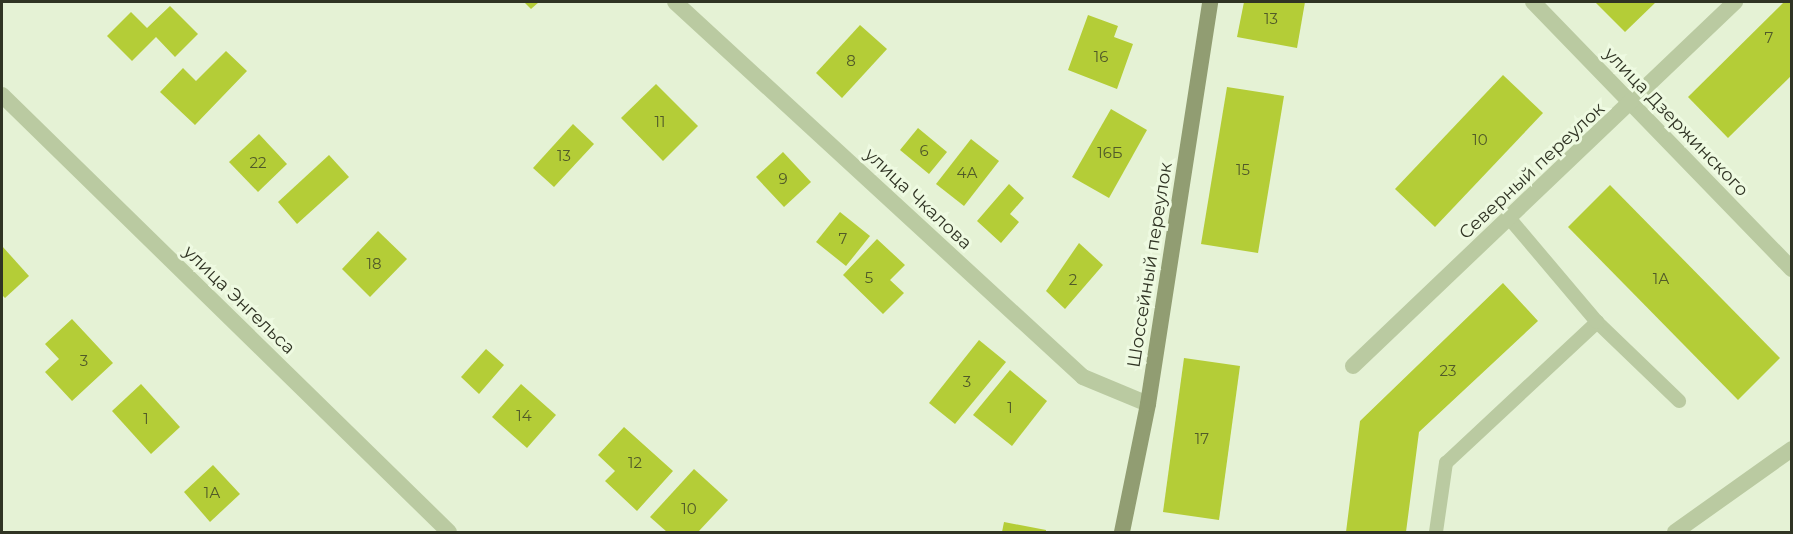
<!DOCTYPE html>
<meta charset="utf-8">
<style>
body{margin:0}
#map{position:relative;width:1793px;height:534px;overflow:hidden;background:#e5f2d5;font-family:Montserrat,sans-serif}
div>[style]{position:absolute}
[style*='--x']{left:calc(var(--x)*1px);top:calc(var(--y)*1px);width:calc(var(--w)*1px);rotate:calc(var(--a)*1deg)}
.building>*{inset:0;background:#b4cd37}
.service>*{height:14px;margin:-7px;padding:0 7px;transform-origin:7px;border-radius:7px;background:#bacaa1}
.minor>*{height:16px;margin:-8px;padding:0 8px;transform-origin:8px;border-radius:8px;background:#bacaa1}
.secondary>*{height:16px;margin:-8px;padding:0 8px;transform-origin:8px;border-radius:8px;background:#919d72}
span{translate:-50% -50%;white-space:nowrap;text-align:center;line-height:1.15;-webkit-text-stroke:6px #eefae1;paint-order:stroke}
.number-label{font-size:15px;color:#515a29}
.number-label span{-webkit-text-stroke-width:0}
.street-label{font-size:18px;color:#303424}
.frame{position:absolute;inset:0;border:3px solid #303424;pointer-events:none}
</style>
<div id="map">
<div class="building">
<div style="clip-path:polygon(524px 2px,539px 2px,531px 9px)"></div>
<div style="clip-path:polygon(1244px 2px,1305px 2px,1297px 48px,1237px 37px)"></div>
<div style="clip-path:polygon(1595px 2px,1656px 2px,1625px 32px)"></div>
<div style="clip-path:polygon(1784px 2px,1792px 2px,1792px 75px,1728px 138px,1688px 97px)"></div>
<div style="clip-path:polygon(170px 6px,198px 34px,175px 57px,156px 37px,132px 61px,107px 36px,131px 12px,147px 28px)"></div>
<div style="clip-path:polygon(1088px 15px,1118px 26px,1114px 37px,1133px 44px,1117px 89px,1068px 70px)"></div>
<div style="clip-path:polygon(860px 25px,887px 49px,842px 98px,816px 73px)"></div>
<div style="clip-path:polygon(226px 51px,247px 71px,195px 125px,160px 92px,183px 68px,196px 81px)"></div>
<div style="clip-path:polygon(1503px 75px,1543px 113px,1435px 227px,1395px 189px)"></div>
<div style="clip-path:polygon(656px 84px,698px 126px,663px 161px,621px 118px)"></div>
<div style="clip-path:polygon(1227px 87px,1284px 96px,1258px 253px,1201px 244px)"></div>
<div style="clip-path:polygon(1111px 109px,1147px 130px,1109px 198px,1072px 177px)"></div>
<div style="clip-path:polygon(573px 124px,594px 144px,554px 187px,533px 168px)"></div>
<div style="clip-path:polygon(918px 128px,947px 152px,929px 174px,900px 150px)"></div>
<div style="clip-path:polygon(259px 134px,287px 164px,258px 192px,229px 162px)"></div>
<div style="clip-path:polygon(971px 139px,999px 161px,964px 206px,936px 184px)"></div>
<div style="clip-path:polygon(783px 152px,811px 182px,784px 207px,756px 177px)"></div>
<div style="clip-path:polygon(329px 155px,349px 177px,297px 224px,278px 202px)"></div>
<div style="clip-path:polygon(1009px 184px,1024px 198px,1010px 214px,1019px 222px,1001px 243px,977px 221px)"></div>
<div style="clip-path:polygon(1610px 185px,1780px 358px,1738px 400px,1568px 227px)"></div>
<div style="clip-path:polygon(840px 212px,870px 236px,846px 266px,816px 242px)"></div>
<div style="clip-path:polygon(378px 231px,407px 259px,370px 297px,342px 269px)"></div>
<div style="clip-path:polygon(877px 239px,905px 265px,890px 280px,904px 293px,883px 314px,843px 275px)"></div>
<div style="clip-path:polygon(1079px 243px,1103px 265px,1065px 309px,1046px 291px)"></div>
<div style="clip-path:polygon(2px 246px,29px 276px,5px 298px,2px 295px)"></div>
<div style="clip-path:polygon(1503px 283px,1538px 321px,1419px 432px,1406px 532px,1346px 532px,1360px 421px)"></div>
<div style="clip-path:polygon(72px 319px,113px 363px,72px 401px,45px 372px,59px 359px,45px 344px)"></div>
<div style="clip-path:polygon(979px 340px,1006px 362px,955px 424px,929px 403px)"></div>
<div style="clip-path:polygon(486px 349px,504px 365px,479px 394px,461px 377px)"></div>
<div style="clip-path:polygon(1184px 358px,1240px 366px,1219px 520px,1163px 512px)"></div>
<div style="clip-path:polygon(1010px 370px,1047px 401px,1012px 446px,973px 415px)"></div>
<div style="clip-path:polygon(141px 384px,180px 427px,151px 454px,112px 411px)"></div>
<div style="clip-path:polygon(521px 384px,556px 415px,527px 448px,492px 417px)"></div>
<div style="clip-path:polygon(624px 427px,673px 471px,637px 511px,605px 481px,615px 471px,598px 455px)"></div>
<div style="clip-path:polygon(213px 465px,240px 494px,210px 522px,184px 492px)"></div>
<div style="clip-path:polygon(694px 469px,728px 500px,698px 532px,667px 532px,650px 517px)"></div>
<div style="clip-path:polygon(1004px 522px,1046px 530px,1046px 532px,1002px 532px)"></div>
</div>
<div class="service">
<div style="--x:1597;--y:322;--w:114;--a:43.9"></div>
<div style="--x:1436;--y:532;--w:70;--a:-81.8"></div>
<div style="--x:1446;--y:463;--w:207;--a:-43"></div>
<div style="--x:1597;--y:322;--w:136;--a:-130.2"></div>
</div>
<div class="minor">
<div style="--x:675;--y:2;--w:554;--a:42.59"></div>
<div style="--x:1083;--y:377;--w:70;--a:22.6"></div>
<div style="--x:1533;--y:2;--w:372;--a:45.9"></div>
<div style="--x:2;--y:95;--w:625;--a:44.35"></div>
<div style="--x:1353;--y:366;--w:528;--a:-43.62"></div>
<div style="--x:1675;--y:532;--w:143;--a:-35.4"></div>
</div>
<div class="secondary">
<div style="--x:1122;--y:532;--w:131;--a:-78.5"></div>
<div style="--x:1148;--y:404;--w:407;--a:-81.2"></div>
</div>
<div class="number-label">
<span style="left:1271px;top:19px">13</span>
<span style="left:1769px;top:38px">7</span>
<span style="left:1101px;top:57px">16</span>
<span style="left:851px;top:61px">8</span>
<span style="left:660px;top:122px">11</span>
<span style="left:1480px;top:140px">10</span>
<span style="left:924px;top:151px">6</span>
<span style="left:1110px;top:153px">16Б</span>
<span style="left:564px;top:156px">13</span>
<span style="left:258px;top:163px">22</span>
<span style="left:1243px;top:170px">15</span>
<span style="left:967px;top:173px">4А</span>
<span style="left:783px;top:179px">9</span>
<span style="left:843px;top:239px">7</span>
<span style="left:374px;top:264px">18</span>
<span style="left:869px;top:278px">5</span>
<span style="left:1661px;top:279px">1А</span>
<span style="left:1073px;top:280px">2</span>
<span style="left:84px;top:361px">3</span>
<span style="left:1448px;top:371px">23</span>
<span style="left:967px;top:382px">3</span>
<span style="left:1010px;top:408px">1</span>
<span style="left:524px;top:416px">14</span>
<span style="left:146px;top:419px">1</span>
<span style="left:1202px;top:439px">17</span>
<span style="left:635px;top:463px">12</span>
<span style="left:212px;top:493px">1А</span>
<span style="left:689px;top:509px">10</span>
</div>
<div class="street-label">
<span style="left:1676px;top:122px;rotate:46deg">улица Дзержинского</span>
<span style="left:1532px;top:171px;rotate:-43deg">Северный переулок</span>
<span style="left:918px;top:199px;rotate:43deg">улица Чкалова</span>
<span style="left:1150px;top:265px;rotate:-81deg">Шоссейный переулок</span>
<span style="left:239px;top:300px;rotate:44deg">улица Энгельса</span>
</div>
<div class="frame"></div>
</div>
